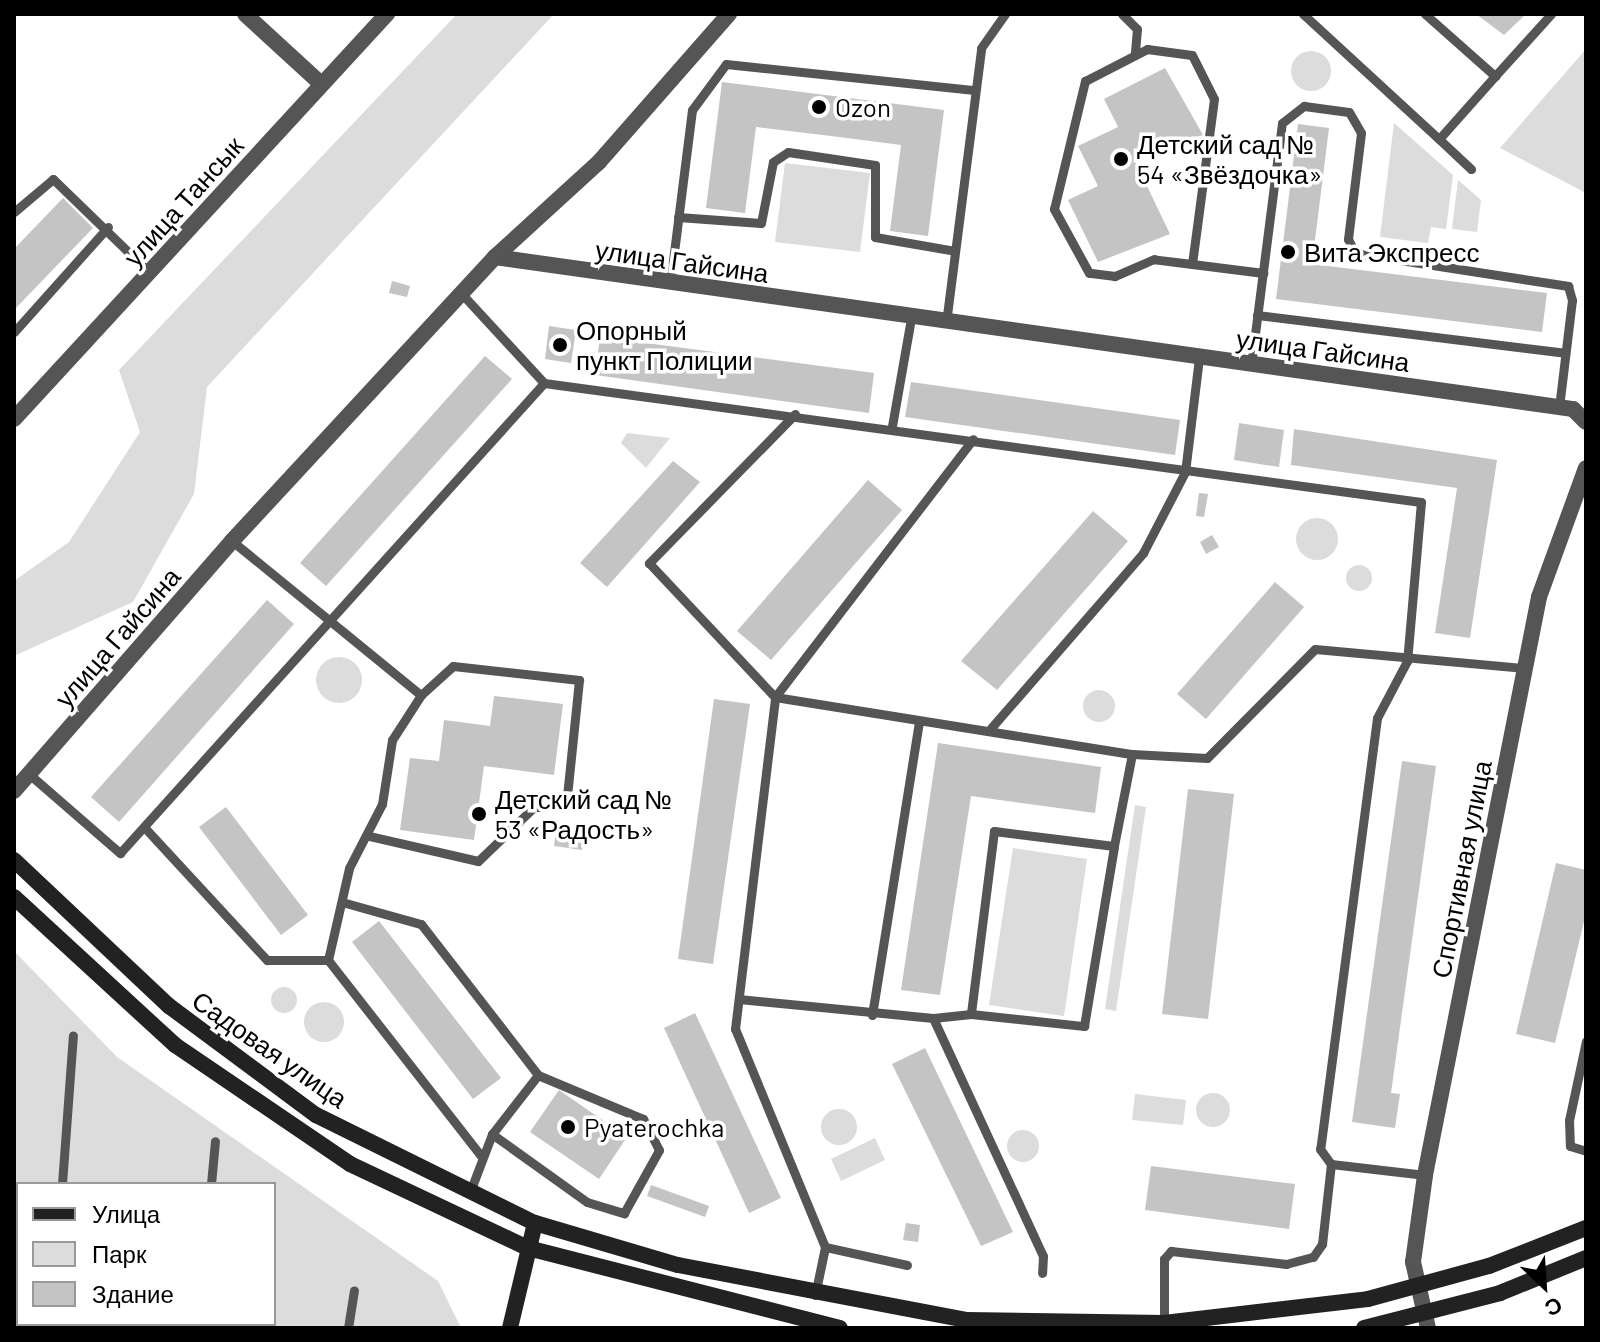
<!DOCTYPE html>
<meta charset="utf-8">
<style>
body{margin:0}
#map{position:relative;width:1600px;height:1342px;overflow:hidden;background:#fff;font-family:Barlow,sans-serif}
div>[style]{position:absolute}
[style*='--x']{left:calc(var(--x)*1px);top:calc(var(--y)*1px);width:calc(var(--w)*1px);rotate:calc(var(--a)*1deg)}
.green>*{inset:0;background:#dcdcdc}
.round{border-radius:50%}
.building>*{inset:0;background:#c4c4c4}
.lane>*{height:9px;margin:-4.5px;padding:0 4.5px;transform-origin:4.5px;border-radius:4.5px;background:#555}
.street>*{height:16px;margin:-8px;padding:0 8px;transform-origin:8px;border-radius:8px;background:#555}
.secondary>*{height:16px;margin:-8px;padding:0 8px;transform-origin:8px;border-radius:8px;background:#222}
.dots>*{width:22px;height:22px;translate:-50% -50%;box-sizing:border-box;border:4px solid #fff;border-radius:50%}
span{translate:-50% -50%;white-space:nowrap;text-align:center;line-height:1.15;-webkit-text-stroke:7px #fff;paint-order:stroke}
.poi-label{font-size:26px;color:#000}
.left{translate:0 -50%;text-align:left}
.street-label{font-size:26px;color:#000}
.frame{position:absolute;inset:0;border:16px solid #000;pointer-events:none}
.legend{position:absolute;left:16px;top:1182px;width:260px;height:144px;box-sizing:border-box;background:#fff;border:2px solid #999;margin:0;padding:10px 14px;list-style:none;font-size:24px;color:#000}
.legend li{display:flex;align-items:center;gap:16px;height:40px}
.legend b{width:40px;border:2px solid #999}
.north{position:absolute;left:1504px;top:1246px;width:80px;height:80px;-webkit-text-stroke:6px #fff;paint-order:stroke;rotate:155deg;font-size:22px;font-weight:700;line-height:32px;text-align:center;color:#000}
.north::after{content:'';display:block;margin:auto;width:28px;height:36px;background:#000;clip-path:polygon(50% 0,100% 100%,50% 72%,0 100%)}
</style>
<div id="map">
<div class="green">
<div style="clip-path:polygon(457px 14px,554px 14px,207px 387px,194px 494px,133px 602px,14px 656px,14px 581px,69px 542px,140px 432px,119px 370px)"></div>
<div style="clip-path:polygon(1586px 49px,1586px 193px,1500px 148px)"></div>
<div class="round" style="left:1291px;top:51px;width:40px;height:40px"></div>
<div style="clip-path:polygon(1394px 123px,1453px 175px,1446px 229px,1431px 227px,1428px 243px,1380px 237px)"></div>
<div style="clip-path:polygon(785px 163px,870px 173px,860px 252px,775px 242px)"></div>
<div style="clip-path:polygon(1458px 180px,1481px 200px,1477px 232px,1452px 229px)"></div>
<div style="clip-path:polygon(627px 433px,670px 438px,646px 468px,621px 443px)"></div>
<div class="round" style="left:1296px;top:518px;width:42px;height:42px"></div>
<div class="round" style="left:1346px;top:565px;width:26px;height:26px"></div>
<div class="round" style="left:316px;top:657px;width:46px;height:46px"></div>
<div class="round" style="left:1083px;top:690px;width:32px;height:32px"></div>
<div style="clip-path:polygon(1135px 805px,1146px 807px,1116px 1011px,1105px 1009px)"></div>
<div style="clip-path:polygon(1013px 848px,1087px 859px,1064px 1016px,989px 1005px)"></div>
<div style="clip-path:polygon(evenodd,14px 951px,117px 1057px,438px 1281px,461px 1328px,14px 1328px,14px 951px,18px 1184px,274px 1184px,274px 1324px,18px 1324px,18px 1184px)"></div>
<div class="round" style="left:271px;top:987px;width:26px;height:26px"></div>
<div class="round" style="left:304px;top:1002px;width:40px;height:40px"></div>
<div class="round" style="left:1196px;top:1093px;width:34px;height:34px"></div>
<div style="clip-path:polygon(1135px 1094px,1186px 1100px,1183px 1125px,1132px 1120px)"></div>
<div class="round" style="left:821px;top:1109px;width:36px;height:36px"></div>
<div class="round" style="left:1007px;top:1130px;width:32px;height:32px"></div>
<div style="clip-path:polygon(875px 1138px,885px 1160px,841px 1181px,831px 1159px)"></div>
</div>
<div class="building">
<div style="clip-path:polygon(1476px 14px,1526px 14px,1504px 35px)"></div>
<div style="clip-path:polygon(1165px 68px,1203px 135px,1134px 159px,1170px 234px,1098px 262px,1068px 200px,1098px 186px,1078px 146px,1118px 127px,1104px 99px)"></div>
<div style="clip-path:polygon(722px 82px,944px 110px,928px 236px,890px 231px,901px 145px,831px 136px,756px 127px,745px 213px,706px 208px)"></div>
<div style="clip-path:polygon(1298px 124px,1329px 128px,1312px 264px,1547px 293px,1542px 332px,1276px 299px)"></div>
<div style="clip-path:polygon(63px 198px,93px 228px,14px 310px,14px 249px)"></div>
<div style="clip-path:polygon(392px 281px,410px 286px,407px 297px,389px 293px)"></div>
<div style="clip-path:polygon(549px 326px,576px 330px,571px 363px,545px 359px)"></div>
<div style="clip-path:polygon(600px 337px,874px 373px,869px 413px,595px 375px)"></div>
<div style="clip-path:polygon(485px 356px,512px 379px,326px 586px,300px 563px)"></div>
<div style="clip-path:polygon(911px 382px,1180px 420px,1175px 455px,905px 417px)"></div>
<div style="clip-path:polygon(1239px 423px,1284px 430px,1279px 467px,1234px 460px)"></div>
<div style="clip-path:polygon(1294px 429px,1497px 460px,1470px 638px,1435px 633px,1457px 488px,1291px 465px)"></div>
<div style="clip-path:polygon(673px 461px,700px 482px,607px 587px,580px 563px)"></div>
<div style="clip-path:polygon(868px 480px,902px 510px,771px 660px,737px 631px)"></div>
<div style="clip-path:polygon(1199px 493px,1208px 494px,1204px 517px,1196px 516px)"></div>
<div style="clip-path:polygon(1093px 511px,1128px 541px,997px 690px,961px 661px)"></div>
<div style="clip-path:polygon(1212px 535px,1219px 547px,1206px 554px,1200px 542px)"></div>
<div style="clip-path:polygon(1275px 582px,1304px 607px,1206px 719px,1177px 694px)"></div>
<div style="clip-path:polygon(267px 600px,294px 624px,119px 822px,91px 797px)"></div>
<div style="clip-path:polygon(494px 696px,563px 704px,554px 775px,484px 766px,474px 840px,400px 830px,410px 758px,439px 761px,444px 720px,490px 726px)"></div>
<div style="clip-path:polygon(714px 699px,750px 704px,713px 964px,678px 959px)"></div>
<div style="clip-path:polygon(938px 743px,1101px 767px,1095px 813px,971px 796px,940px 995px,901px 990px)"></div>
<div style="clip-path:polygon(1402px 761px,1436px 766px,1391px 1093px,1400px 1094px,1395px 1128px,1352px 1122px)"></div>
<div style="clip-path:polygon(1188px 789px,1234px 794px,1208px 1019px,1162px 1014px)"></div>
<div style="clip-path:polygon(226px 807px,308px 915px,281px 935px,199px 827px)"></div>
<div style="clip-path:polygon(556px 829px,584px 833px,582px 850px,554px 846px)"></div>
<div style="clip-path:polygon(1556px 863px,1586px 870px,1586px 913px,1555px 1043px,1516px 1034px)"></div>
<div style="clip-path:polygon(379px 921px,501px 1078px,473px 1099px,352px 942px)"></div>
<div style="clip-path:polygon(695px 1013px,781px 1198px,749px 1213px,664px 1028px)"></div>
<div style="clip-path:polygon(925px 1048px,1013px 1232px,981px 1246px,892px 1064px)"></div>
<div style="clip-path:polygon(559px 1090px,627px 1137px,599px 1179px,530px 1132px)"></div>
<div style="clip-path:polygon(1151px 1166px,1295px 1184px,1289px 1229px,1145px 1210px)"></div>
<div style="clip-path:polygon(651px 1185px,709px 1206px,705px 1217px,647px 1196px)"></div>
<div style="clip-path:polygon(906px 1223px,920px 1225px,918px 1242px,903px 1240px)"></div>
</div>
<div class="lane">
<div style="--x:1122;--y:14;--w:21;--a:45"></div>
<div style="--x:1137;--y:29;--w:24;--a:95"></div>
<div style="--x:1303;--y:14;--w:185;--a:42.6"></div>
<div style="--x:1439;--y:139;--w:84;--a:-48.4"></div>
<div style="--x:1425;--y:14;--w:94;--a:41.5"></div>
<div style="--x:1495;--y:76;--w:84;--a:-47.9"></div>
<div style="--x:1439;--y:139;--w:44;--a:43.2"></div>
<div style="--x:14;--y:212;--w:51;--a:-40.2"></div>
<div style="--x:53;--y:179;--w:135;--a:44.1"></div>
<div style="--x:678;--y:217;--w:83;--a:4.1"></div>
<div style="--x:761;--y:223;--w:62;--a:-78.9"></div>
<div style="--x:773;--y:162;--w:18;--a:-34"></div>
<div style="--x:788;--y:152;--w:88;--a:8.5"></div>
<div style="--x:875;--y:165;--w:72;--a:90"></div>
<div style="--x:875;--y:237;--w:81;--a:9.9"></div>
<div style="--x:1192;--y:264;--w:38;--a:-173"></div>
<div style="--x:1154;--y:259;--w:43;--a:156.4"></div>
<div style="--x:1115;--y:276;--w:26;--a:-173"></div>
<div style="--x:1089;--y:273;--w:73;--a:-118.7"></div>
<div style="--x:1054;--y:209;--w:132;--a:-76.4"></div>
<div style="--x:1085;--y:81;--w:70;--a:-27.3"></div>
<div style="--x:1147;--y:49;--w:45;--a:7.6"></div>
<div style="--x:1192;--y:55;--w:49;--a:63.4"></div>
<div style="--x:1214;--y:99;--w:166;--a:97.6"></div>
<div style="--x:1192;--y:264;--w:72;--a:7.2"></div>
<div style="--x:670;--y:284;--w:175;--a:-82.8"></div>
<div style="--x:692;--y:110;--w:57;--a:-53.5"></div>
<div style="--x:726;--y:64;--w:250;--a:6"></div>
<div style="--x:461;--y:293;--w:122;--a:47.3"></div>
<div style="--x:1257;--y:315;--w:310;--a:7"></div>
<div style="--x:946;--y:323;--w:277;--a:-82.7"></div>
<div style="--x:981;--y:48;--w:42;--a:-54.8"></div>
<div style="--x:14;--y:332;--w:141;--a:-48.2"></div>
<div style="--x:1251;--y:365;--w:244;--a:-82.7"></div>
<div style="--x:1282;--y:123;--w:28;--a:-38"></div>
<div style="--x:1304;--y:106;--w:45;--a:7.6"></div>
<div style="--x:1349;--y:112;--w:24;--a:60"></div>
<div style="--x:1361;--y:133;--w:107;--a:97"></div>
<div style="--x:1348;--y:239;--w:16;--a:63"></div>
<div style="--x:1355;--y:253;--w:216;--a:8.8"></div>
<div style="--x:1568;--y:286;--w:15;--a:74"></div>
<div style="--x:1572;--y:300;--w:108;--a:96.9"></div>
<div style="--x:795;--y:414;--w:209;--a:134.4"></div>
<div style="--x:649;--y:563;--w:184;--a:46.8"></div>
<div style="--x:775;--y:697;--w:325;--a:-52.5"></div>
<div style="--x:892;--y:426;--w:110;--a:-80"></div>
<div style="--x:232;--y:541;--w:244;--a:39.2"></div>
<div style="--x:991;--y:728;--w:232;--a:-49"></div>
<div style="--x:1143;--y:553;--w:91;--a:-62.6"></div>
<div style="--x:1185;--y:472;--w:115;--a:-83"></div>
<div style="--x:1132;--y:754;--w:75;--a:3.1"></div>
<div style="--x:1207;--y:758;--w:153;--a:-45.3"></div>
<div style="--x:1315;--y:649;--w:211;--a:5.2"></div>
<div style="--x:29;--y:774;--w:121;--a:41"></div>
<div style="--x:120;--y:853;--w:633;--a:-47.95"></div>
<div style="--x:544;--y:383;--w:885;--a:7.73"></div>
<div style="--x:1421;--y:502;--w:160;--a:95"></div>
<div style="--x:1407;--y:661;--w:64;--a:117.8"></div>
<div style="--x:1377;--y:718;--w:435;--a:97.5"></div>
<div style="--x:1320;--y:1149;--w:19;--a:54"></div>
<div style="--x:1331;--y:1164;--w:95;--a:6.7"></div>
<div style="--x:145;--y:828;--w:180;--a:47.3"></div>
<div style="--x:267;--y:960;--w:61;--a:0"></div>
<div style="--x:342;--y:902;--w:82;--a:15.6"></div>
<div style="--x:421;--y:924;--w:191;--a:52.2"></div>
<div style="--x:538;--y:1075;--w:75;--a:127.9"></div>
<div style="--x:492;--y:1134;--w:62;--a:110.8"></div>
<div style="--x:328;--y:960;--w:94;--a:-77.1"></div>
<div style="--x:349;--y:868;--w:72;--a:-62.7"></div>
<div style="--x:382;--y:804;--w:65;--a:-81.1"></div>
<div style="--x:392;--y:740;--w:54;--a:-57.2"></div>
<div style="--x:421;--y:695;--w:43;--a:-42.2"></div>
<div style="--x:453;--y:666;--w:127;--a:6.3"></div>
<div style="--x:579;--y:680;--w:126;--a:95.9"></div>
<div style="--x:566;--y:805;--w:32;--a:176"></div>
<div style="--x:534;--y:807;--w:78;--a:136"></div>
<div style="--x:478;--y:861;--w:111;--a:-167"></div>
<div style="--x:328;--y:960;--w:249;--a:52"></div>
<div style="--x:739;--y:999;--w:195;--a:5.6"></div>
<div style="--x:971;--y:1014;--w:114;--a:6.1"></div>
<div style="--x:1084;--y:1026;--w:182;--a:-80.5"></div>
<div style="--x:872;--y:1015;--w:297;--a:-80.9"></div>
<div style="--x:1586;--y:1041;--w:81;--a:102.1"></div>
<div style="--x:1569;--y:1120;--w:26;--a:88"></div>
<div style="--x:1570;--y:1146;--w:17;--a:17"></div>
<div style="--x:492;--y:1134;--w:117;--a:35.6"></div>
<div style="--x:587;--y:1202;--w:39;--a:17"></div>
<div style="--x:624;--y:1213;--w:72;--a:-60.9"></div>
<div style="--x:659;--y:1150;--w:35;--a:-117"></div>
<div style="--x:643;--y:1119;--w:114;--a:-157.3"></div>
<div style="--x:62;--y:1184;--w:149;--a:-85.8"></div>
<div style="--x:211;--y:1184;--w:43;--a:-84.7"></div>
<div style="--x:907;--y:1265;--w:84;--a:-167.6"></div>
<div style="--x:825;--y:1247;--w:236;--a:-112.4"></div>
<div style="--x:735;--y:1029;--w:334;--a:-83.1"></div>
<div style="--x:775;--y:697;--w:362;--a:9.1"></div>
<div style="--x:1132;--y:754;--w:94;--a:101.1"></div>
<div style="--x:1114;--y:846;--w:121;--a:-172.9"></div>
<div style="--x:994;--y:831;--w:184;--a:97.2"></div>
<div style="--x:971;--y:1014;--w:38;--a:174"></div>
<div style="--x:933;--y:1018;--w:262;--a:65.2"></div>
<div style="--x:1043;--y:1256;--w:17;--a:93"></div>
<div style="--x:815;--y:1295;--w:49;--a:-78.2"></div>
<div style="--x:1164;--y:1323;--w:64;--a:-90"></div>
<div style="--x:1164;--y:1259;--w:11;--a:-49"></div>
<div style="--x:1171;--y:1251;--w:116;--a:6.4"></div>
<div style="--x:1286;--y:1264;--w:28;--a:-15"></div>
<div style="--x:1313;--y:1257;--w:16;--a:-55"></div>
<div style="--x:1322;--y:1244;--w:81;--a:-83.6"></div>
<div style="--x:14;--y:1324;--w:33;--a:7"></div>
<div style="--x:197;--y:1328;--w:4;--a:-90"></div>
<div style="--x:348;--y:1328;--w:38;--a:-81"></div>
</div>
<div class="street">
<div style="--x:245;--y:14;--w:103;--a:42.6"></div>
<div style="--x:495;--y:257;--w:1089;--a:8.03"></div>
<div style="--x:1573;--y:409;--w:18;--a:45"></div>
<div style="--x:14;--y:419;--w:551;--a:-47.36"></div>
<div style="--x:14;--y:791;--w:332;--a:-48.9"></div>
<div style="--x:232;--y:541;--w:387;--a:-47.2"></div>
<div style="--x:495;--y:257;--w:141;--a:-42.4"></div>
<div style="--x:599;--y:162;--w:197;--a:-48.7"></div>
<div style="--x:1428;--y:1328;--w:68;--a:-102.8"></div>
<div style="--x:1413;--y:1262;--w:88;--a:-82.1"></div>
<div style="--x:1425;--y:1175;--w:589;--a:-78.84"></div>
<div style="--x:1539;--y:597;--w:137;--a:-70"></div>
</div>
<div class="secondary">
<div style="--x:14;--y:860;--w:213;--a:43.3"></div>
<div style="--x:169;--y:1006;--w:183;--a:36.6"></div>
<div style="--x:316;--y:1115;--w:244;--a:26.3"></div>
<div style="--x:535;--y:1223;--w:149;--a:16.4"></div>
<div style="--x:678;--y:1265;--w:293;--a:10.8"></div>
<div style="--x:966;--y:1320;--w:198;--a:0.9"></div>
<div style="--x:1164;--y:1323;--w:205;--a:-6.7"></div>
<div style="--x:1368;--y:1299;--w:125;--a:-15.3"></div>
<div style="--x:1489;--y:1266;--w:104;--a:-21.4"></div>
<div style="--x:14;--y:897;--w:219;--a:42.6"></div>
<div style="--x:175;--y:1045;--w:212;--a:34.2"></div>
<div style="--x:350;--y:1164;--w:197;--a:25.3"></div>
<div style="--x:528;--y:1248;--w:322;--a:14.4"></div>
<div style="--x:510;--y:1328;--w:108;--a:-76.6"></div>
<div style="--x:1364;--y:1328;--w:140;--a:-14.4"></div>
<div style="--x:1500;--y:1293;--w:93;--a:-22.1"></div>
</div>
<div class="dots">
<div style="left:819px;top:107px;background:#000"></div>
<div style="left:1121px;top:159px;background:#000"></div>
<div style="left:1288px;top:252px;background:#000"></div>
<div style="left:560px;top:345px;background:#000"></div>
<div style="left:479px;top:814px;background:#000"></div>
<div style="left:568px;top:1127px;background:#000"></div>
</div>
<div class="poi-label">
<span class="left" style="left:835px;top:107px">Ozon</span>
<span class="left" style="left:1137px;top:159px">Детский сад №<br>54 «Звёздочка»</span>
<span class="left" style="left:1304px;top:252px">Вита Экспресс</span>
<span class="left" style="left:576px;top:345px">Опорный<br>пункт Полиции</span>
<span class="left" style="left:495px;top:814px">Детский сад №<br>53 «Радость»</span>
<span class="left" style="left:584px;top:1127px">Pyaterochka</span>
</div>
<div class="street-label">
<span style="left:183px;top:201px;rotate:-48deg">улица Тансык</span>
<span style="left:682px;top:261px;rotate:8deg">улица Гайсина</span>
<span style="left:1323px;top:350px;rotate:8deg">улица Гайсина</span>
<span style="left:117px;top:637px;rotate:-49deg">улица Гайсина</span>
<span style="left:1461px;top:869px;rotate:-79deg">Спортивная улица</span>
<span style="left:270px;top:1049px;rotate:35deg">Садовая улица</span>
</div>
<div class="frame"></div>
<ul class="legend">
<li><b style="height:10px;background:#222"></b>Улица</li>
<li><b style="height:22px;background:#dcdcdc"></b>Парк</li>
<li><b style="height:22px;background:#c4c4c4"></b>Здание</li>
</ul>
<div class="north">С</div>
</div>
